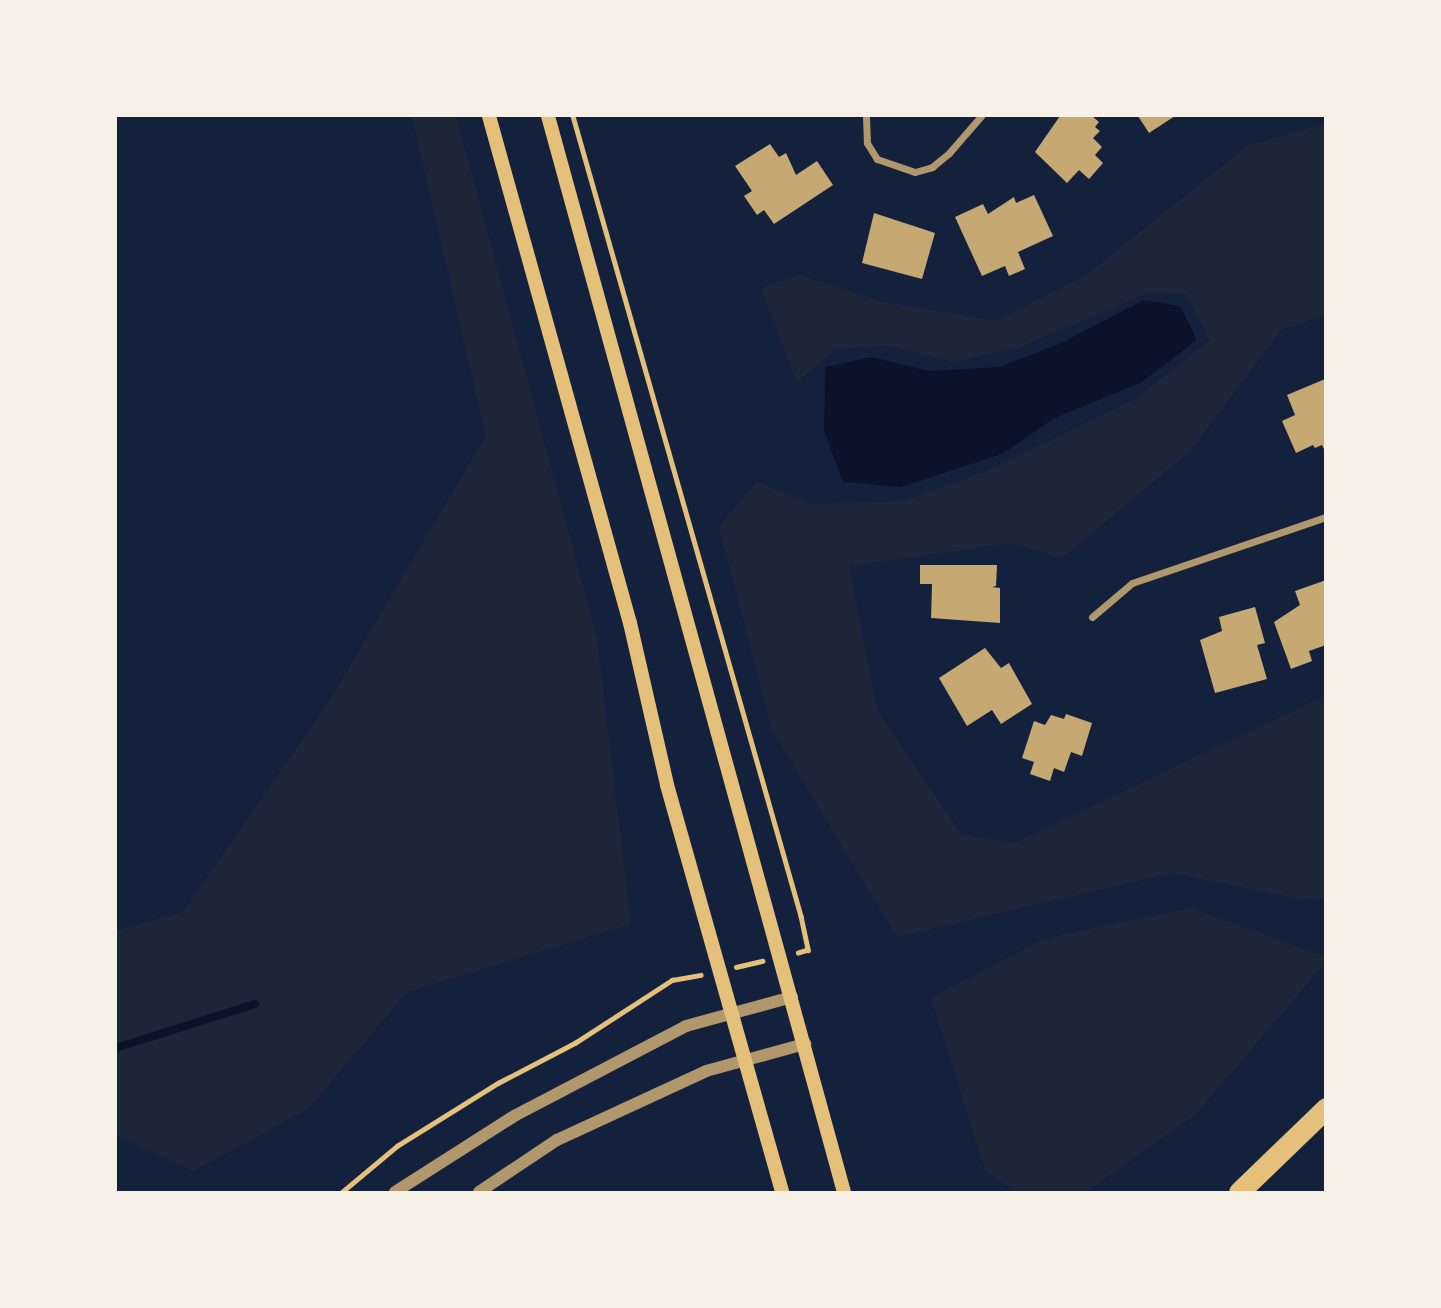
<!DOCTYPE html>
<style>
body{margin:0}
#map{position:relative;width:1441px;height:1308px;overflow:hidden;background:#14213d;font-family:"PT Sans Narrow",sans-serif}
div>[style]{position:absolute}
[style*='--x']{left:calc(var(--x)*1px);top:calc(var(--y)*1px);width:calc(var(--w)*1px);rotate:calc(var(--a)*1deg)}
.green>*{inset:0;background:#1d2539}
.water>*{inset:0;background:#0b132b}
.stream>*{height:8px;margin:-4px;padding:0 4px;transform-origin:4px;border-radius:4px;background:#0b132b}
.building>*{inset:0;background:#c6a872}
.path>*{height:4.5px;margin:-2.25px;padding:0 2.25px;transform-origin:2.25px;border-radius:2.25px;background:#e5c07b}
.minor>*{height:7px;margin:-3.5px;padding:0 3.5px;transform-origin:3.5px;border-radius:3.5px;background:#b1986c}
.tertiary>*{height:12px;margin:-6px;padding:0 6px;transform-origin:6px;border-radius:6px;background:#b1986c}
.secondary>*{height:14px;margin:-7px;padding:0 7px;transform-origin:7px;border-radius:7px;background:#e5c07b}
.motorway>*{height:21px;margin:-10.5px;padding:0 10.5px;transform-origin:10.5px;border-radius:10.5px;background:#e5c07b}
span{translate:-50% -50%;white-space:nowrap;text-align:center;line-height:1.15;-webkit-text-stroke:7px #f6f1e7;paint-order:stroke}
.frame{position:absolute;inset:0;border:117px solid #f6f1e7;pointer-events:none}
</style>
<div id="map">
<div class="green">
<div style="clip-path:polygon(456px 116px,597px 638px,631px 924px,407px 992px,308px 1109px,193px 1171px,116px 1135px,116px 931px,183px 912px,328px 703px,486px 436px,412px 117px)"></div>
<div style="clip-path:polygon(1325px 124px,1325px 315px,1281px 330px,1190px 451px,1062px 558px,1012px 543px,849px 566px,877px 710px,961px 834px,1015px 843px,1325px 696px,1325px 898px,1306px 900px,1172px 873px,897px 937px,772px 730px,719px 526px,757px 482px,810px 504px,904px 501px,985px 472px,1136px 399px,1210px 340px,1186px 294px,1148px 293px,1017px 348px,952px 362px,890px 346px,835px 349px,797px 382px,761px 288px,799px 275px,880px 301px,997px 321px,1085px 276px,1249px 145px)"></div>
<div style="clip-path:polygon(1191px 908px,1325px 957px,1325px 963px,1195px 1115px,1086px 1192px,1017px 1192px,986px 1172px,931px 998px,1046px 938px)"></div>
</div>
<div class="water">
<div style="clip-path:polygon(1144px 300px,1180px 306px,1197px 340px,1142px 382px,1055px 418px,1002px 454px,901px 487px,843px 482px,824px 431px,825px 367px,872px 357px,929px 371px,999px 367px,1059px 344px)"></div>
</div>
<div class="stream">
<div style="--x:116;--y:1048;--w:146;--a:-17.6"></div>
</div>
<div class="building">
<div style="clip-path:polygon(1060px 116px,1092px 116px,1099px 122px,1095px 127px,1100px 131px,1093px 138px,1102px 147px,1095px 155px,1103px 163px,1089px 179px,1079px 170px,1067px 183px,1035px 152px)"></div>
<div style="clip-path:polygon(1138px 116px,1175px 116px,1149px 133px)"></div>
<div style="clip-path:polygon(770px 144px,779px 157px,786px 153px,796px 175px,817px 161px,833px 185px,774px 224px,764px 210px,757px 215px,744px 196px,752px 191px,735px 166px)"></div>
<div style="clip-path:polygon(1034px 195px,1053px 236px,1018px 252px,1025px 269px,1009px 276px,1005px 266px,982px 276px,955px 217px,983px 204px,988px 214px,1014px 197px,1016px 203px)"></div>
<div style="clip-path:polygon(874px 213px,935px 233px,922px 279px,862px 263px)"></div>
<div style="clip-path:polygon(1325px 379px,1326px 453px,1322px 445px,1315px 448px,1313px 445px,1296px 453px,1282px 421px,1295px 415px,1287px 395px)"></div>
<div style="clip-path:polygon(920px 565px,997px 565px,996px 586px,992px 587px,1000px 588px,1000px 623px,931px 618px,932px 584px,920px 584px)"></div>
<div style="clip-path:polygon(1326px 580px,1326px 645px,1309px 651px,1312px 661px,1291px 669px,1274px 622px,1300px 605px,1295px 591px)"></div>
<div style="clip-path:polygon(1255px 607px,1265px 643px,1257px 645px,1267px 679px,1215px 693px,1200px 640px,1222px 631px,1219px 617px)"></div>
<div style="clip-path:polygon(985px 648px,1001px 668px,1009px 663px,1032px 704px,1001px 724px,992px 710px,967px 726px,939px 678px)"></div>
<div style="clip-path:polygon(1066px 714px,1092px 723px,1082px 756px,1071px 752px,1064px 772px,1054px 768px,1050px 781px,1030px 774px,1034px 762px,1022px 758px,1034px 721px,1045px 725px,1051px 715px,1064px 719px)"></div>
</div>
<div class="path">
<div style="--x:573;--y:116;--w:832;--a:74.09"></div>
<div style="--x:801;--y:916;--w:35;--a:78"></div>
<div style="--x:808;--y:950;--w:10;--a:163"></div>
<div style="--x:736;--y:967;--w:27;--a:-13"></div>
<div style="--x:342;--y:1192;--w:72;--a:-39.9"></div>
<div style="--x:397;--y:1146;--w:119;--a:-32"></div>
<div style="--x:498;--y:1083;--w:87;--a:-27.5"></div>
<div style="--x:575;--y:1043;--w:116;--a:-33"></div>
<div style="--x:672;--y:980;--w:29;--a:-10"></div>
</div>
<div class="minor">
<div style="--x:866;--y:116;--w:27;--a:88"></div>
<div style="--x:867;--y:143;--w:19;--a:58"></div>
<div style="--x:877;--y:159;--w:40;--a:18.9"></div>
<div style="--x:915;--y:172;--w:18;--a:-16"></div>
<div style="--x:932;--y:167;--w:22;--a:-39"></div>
<div style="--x:949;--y:153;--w:49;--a:-49.1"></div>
<div style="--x:1092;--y:617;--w:52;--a:-40.4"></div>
<div style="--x:1132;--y:583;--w:205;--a:-18.8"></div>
</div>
<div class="tertiary">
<div style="--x:395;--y:1192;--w:143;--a:-32.5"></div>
<div style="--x:516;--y:1115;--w:192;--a:-27.6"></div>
<div style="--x:686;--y:1026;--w:110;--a:-15.3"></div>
<div style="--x:479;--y:1192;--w:94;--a:-33.7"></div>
<div style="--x:557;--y:1140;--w:164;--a:-24.8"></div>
<div style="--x:706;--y:1071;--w:103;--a:-15.3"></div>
</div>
<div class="secondary">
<div style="--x:489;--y:116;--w:526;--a:74.46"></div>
<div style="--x:630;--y:623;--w:166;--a:77.1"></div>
<div style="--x:667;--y:785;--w:423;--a:74.2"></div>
<div style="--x:548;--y:116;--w:1116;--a:74.62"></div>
</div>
<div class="motorway">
<div style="--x:1239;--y:1192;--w:121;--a:-44"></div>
</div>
<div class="frame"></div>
</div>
